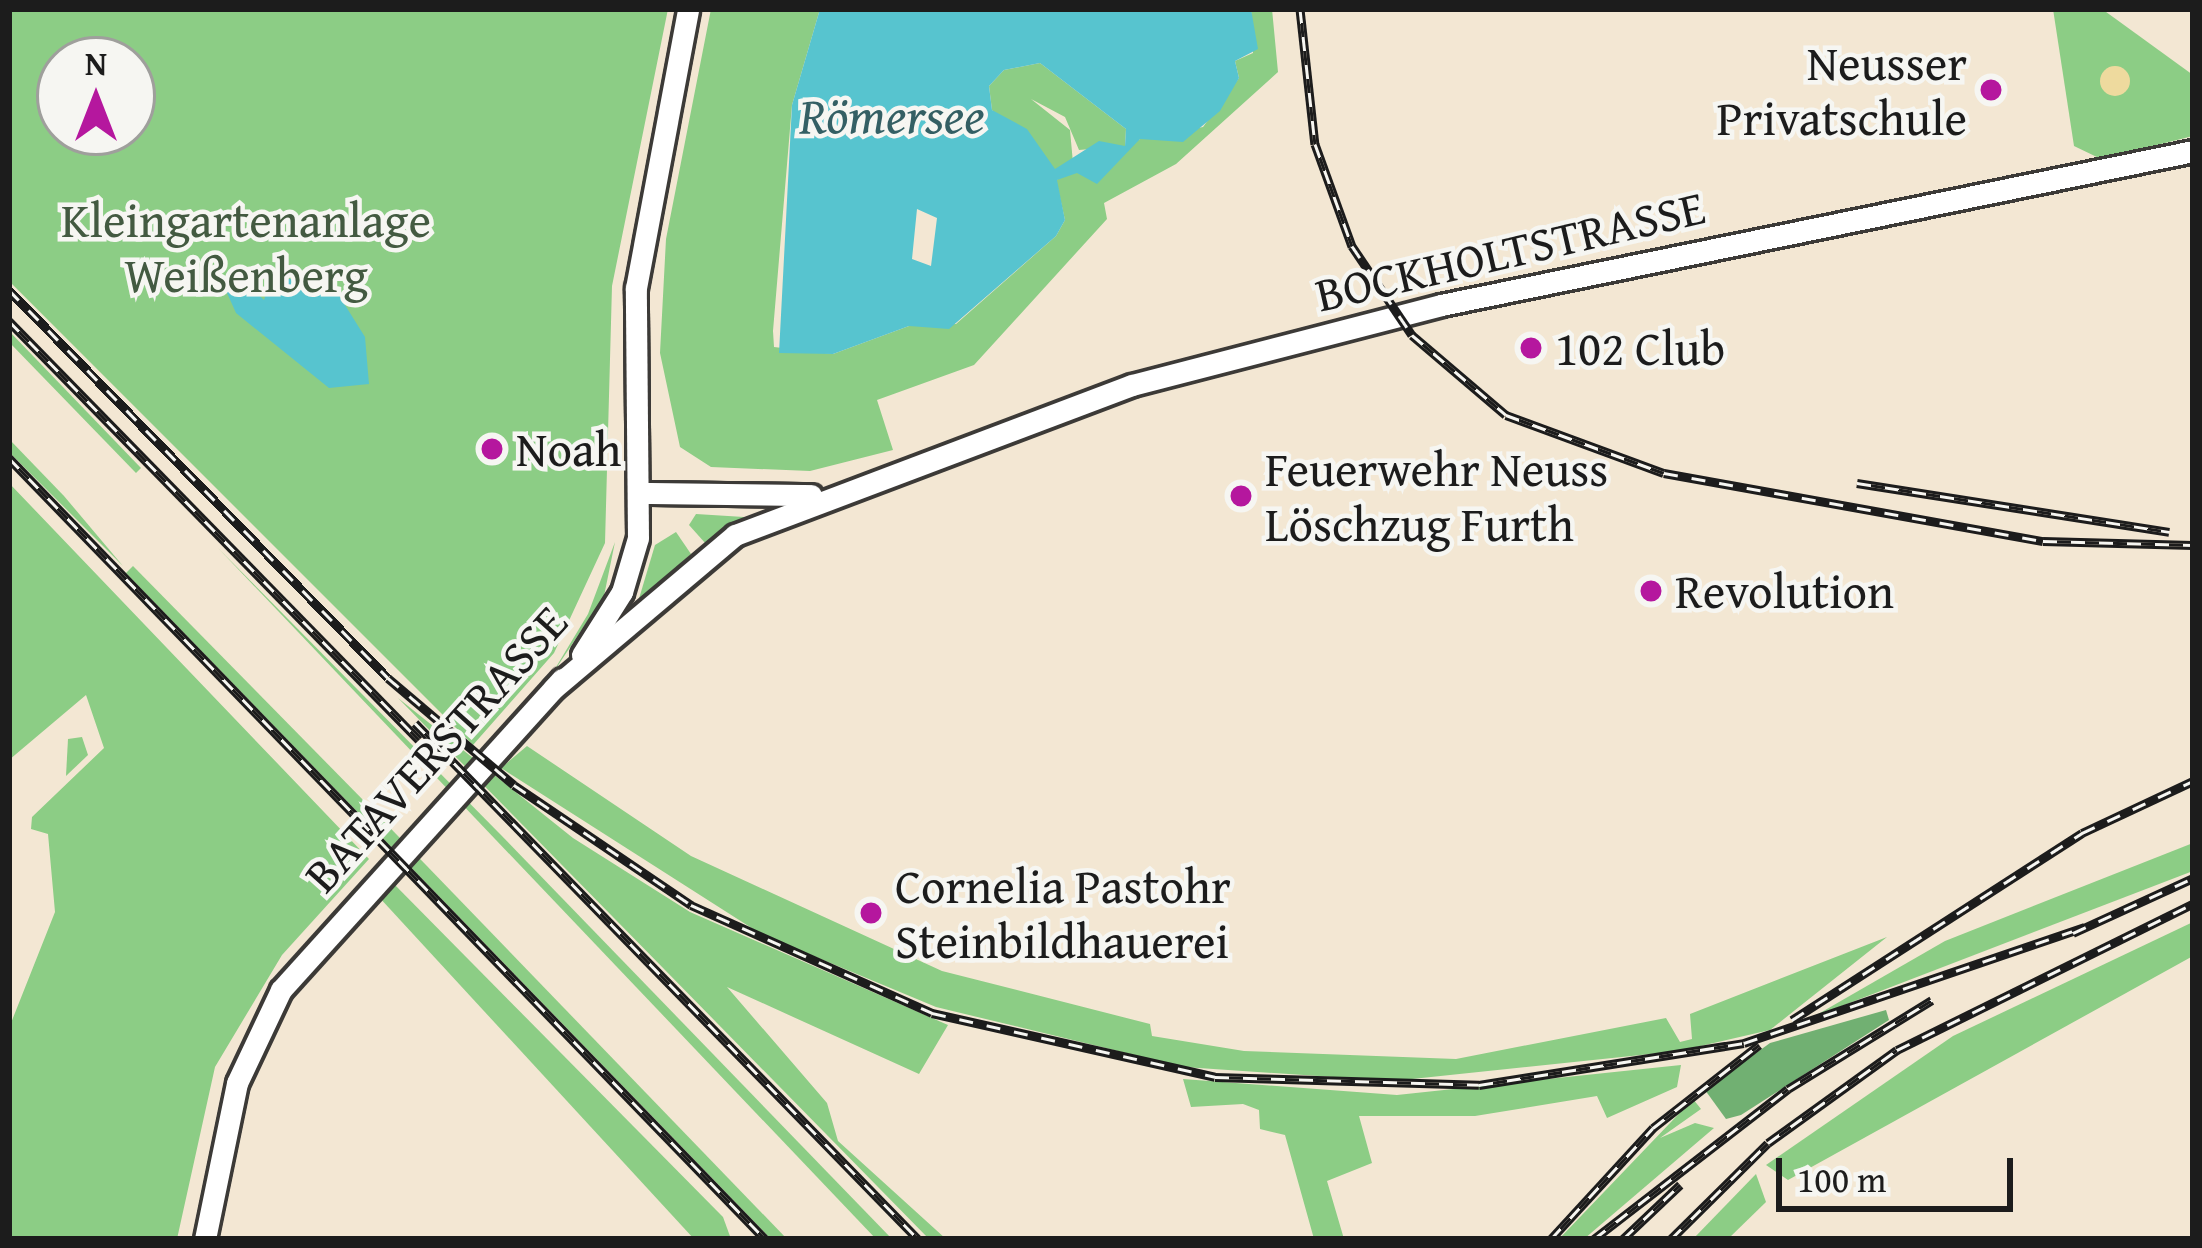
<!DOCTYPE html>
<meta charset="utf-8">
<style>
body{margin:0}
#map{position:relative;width:2202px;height:1248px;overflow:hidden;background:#f3e7d3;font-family:"Gentium Book Plus",serif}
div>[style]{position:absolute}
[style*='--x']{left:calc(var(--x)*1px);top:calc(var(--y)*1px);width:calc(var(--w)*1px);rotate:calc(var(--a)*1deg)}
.green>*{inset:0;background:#8ccd85}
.forest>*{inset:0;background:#71b072}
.sand>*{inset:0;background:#eeda9e}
.round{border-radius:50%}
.water>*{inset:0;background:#57c4cf}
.roads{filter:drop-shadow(3px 0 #3c3a37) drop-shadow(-3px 0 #3c3a37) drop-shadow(0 3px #3c3a37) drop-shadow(0 -3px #3c3a37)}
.minor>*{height:21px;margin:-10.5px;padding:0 10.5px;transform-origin:10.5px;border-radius:10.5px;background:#fff}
.rail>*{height:9px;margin-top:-4.5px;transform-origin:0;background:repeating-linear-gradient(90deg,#f6f6f2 0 14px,#1c1c1c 0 28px);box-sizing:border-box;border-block:3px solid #1c1c1c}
.dots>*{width:33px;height:33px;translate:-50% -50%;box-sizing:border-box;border:6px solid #f6f6f2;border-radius:50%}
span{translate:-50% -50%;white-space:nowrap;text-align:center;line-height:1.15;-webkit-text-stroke:9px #f6f6f2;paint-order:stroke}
.poi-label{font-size:48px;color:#1c1c1c}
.right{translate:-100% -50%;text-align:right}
.left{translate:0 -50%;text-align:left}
.park-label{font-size:48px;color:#435a41}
.street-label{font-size:48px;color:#1c1c1c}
.water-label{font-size:51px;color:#345f64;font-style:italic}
.frame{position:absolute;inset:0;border:12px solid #1c1c1c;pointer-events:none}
.north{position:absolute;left:36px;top:36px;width:120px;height:120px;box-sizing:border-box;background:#f6f6f2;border:3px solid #9f9f9c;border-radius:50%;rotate:0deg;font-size:33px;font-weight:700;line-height:48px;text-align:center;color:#1c1c1c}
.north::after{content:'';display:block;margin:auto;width:42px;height:54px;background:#b5179e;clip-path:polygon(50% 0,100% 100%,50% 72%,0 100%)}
.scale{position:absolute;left:1776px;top:1158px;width:237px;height:54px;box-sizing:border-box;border:6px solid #1c1c1c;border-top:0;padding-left:15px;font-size:36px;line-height:42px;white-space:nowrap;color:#1c1c1c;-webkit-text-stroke:9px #f6f6f2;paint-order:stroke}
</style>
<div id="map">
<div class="green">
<div style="clip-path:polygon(evenodd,9px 9px,668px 9px,612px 286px,605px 543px,554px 653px,473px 745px,9px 281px,9px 9px,60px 60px,132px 60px,132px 132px,60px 132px,60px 60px)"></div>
<div style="clip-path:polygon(711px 9px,820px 9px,792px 105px,773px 331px,774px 347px,833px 354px,909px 326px,956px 324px,1056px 236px,1065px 220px,1056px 180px,1140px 139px,1203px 127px,1239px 78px,1235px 61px,1253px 53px,1251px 9px,1272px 9px,1278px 72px,1176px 164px,1104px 203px,1107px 219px,974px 365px,877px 400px,893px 450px,810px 471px,711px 467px,680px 447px,660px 353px,666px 239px)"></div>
<div style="clip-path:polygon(2053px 9px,2102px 9px,2193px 75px,2193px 136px,2101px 159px,2074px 146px)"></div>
<div style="clip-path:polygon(1040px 63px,1126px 129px,1125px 146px,1079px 150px,1065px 117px,1031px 99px,1070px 130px,1073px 163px,1055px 170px,992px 110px,989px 86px,1004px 70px)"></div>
<div style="clip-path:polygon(9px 331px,141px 468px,136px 473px,9px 342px)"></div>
<div style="clip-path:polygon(9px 439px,64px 496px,123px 566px,9px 452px)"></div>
<div style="clip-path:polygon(9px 483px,369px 859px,282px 955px,215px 1067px,177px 1239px,9px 1239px,9px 1028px,55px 912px,48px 834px,31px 829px,32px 817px,104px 748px,86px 695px,9px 760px)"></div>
<div style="clip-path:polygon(696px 514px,744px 517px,746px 522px,706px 544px,689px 525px)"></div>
<div style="clip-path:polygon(676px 532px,691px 554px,638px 602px,655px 545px)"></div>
<div style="clip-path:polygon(615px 542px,604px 596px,547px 682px,588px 614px)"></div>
<div style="clip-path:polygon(218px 548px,500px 834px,892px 1239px,876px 1239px)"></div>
<div style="clip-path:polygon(133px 566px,369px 806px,787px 1239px,771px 1239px,126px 573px)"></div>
<div style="clip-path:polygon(398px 698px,573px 838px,690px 912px,948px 1025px,919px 1074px,727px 987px,827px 1103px,838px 1141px,946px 1239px,929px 1239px)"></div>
<div style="clip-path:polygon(82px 737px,88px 755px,66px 776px,68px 739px)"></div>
<div style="clip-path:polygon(527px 746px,691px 856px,942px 971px,1150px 1024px,1152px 1036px,1244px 1051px,1456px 1059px,1666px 1018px,1680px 1042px,1692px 1039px,1690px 1014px,1887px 937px,1770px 1030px,1679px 1051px,1393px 1081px,1184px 1067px,936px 1007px,761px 934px,501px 768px)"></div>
<div style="clip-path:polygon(2193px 843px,2193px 871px,1813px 1017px,1945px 941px)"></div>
<div style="clip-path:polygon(392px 882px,723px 1217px,731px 1239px,694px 1239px,378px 896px)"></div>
<div style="clip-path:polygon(2193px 922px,2193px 956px,1788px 1180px,1766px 1165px,1953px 1036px)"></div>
<div style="clip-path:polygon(1681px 1065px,1677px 1087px,1607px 1118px,1597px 1096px,1475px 1116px,1359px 1116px,1372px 1163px,1327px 1181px,1344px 1239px,1314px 1239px,1285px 1135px,1260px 1129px,1259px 1110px,1243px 1104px,1191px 1107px,1183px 1079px,1397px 1095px)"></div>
<div style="clip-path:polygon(1693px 1099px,1701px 1109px,1660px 1138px,1695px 1123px,1714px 1128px,1584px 1239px,1559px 1239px)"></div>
<div style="clip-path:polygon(1756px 1174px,1766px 1202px,1728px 1239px,1693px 1239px)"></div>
</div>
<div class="forest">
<div style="clip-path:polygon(1886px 1010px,1889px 1020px,1741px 1115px,1726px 1119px,1705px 1090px,1770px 1043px)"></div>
</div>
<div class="sand">
<div class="round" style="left:2100px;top:66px;width:30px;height:30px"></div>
</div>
<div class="water">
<div style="clip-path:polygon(evenodd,820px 9px,1251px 9px,1258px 49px,1235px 61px,1239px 78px,1220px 111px,1183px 142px,1140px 139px,1097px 184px,1077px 173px,1057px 180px,1065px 220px,1056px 236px,949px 329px,909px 326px,833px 354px,779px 353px,792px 105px,820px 9px,1040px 63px,1126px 129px,1125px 146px,1099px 141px,1055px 169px,1027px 129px,992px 110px,989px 86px,1004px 70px,1040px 63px,820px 9px,917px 209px,937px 218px,931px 266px,912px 259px,917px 209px)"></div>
<div style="clip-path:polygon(237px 274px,264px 300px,271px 278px,330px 281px,365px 337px,369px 384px,329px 388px,236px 313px,223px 284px)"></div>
</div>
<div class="roads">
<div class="minor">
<div style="--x:642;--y:493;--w:169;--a:0.7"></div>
<div style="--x:582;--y:655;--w:75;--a:-57.6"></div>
<div style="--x:622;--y:592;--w:56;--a:-73.5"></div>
<div style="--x:638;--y:538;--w:250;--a:-90.5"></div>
<div style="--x:636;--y:288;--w:284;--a:-79.4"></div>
<div style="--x:554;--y:688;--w:237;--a:-40.2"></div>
<div style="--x:735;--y:535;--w:424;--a:-20.7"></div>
<div style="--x:1132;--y:385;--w:319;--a:-14.5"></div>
<div style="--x:1441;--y:305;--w:768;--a:-11.57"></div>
<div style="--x:205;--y:1239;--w:159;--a:-78.4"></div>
<div style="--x:237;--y:1083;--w:103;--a:-64.7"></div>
<div style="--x:281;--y:990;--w:419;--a:-47.9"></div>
</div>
</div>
<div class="rail">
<div style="--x:1300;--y:9;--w:136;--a:83.7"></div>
<div style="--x:1315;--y:144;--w:109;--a:70.1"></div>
<div style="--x:1352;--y:246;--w:107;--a:56"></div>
<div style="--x:1412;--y:335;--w:123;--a:40.4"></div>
<div style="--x:1506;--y:415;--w:168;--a:20.2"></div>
<div style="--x:1664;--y:473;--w:385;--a:10.2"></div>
<div style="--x:2043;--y:541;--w:150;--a:1.5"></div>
<div style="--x:9;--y:290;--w:542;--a:45.67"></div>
<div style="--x:388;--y:678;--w:165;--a:40.3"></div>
<div style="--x:514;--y:785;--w:214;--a:34.1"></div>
<div style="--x:691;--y:905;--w:264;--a:24.1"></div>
<div style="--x:932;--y:1013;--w:290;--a:12.7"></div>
<div style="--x:1215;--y:1077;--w:264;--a:1.7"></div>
<div style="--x:1479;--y:1085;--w:268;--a:-9"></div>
<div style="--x:1744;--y:1043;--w:360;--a:-18.8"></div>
<div style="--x:9;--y:321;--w:586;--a:45.62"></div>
<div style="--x:9;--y:458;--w:1087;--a:45.93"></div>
<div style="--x:1857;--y:483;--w:316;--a:8.9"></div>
<div style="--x:415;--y:723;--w:721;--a:45.73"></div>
<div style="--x:2073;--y:933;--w:132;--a:-24.6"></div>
<div style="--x:1792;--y:1020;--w:345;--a:-32.8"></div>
<div style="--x:2082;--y:833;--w:123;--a:-25.1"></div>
<div style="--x:1551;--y:1239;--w:151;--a:-47.4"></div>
<div style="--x:1653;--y:1128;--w:135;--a:-38.1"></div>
<div style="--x:1594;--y:1239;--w:245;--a:-37.7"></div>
<div style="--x:1788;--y:1089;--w:169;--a:-31.7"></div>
<div style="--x:1623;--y:1239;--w:79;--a:-43.5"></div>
<div style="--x:1671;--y:1239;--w:136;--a:-44.7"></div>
<div style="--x:1768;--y:1143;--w:159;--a:-35.8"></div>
<div style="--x:1897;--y:1050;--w:330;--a:-26.3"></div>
</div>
<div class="dots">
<div style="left:1991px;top:90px;background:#b5179e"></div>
<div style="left:1531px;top:348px;background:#b5179e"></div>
<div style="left:492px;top:449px;background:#b5179e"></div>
<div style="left:1241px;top:496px;background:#b5179e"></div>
<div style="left:1651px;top:591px;background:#b5179e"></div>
<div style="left:871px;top:913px;background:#b5179e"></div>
</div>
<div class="poi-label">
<span class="right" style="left:1967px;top:90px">Neusser<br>Privatschule</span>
<span class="left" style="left:1555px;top:348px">102 Club</span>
<span class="left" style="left:516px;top:449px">Noah</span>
<span class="left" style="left:1265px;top:496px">Feuerwehr Neuss<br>Löschzug Furth</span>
<span class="left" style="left:1675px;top:591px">Revolution</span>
<span class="left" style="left:895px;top:913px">Cornelia Pastohr<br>Steinbildhauerei</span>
</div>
<div class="park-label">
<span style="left:246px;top:247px">Kleingartenanlage<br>Weißenberg</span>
</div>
<div class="street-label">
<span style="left:1510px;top:250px;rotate:-13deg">BOCKHOLTSTRASSE</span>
<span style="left:435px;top:748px;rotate:-48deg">BATAVERSTRASSE</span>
</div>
<div class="water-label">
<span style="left:892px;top:115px">Römersee</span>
</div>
<div class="frame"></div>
<div class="north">N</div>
<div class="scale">100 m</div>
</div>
